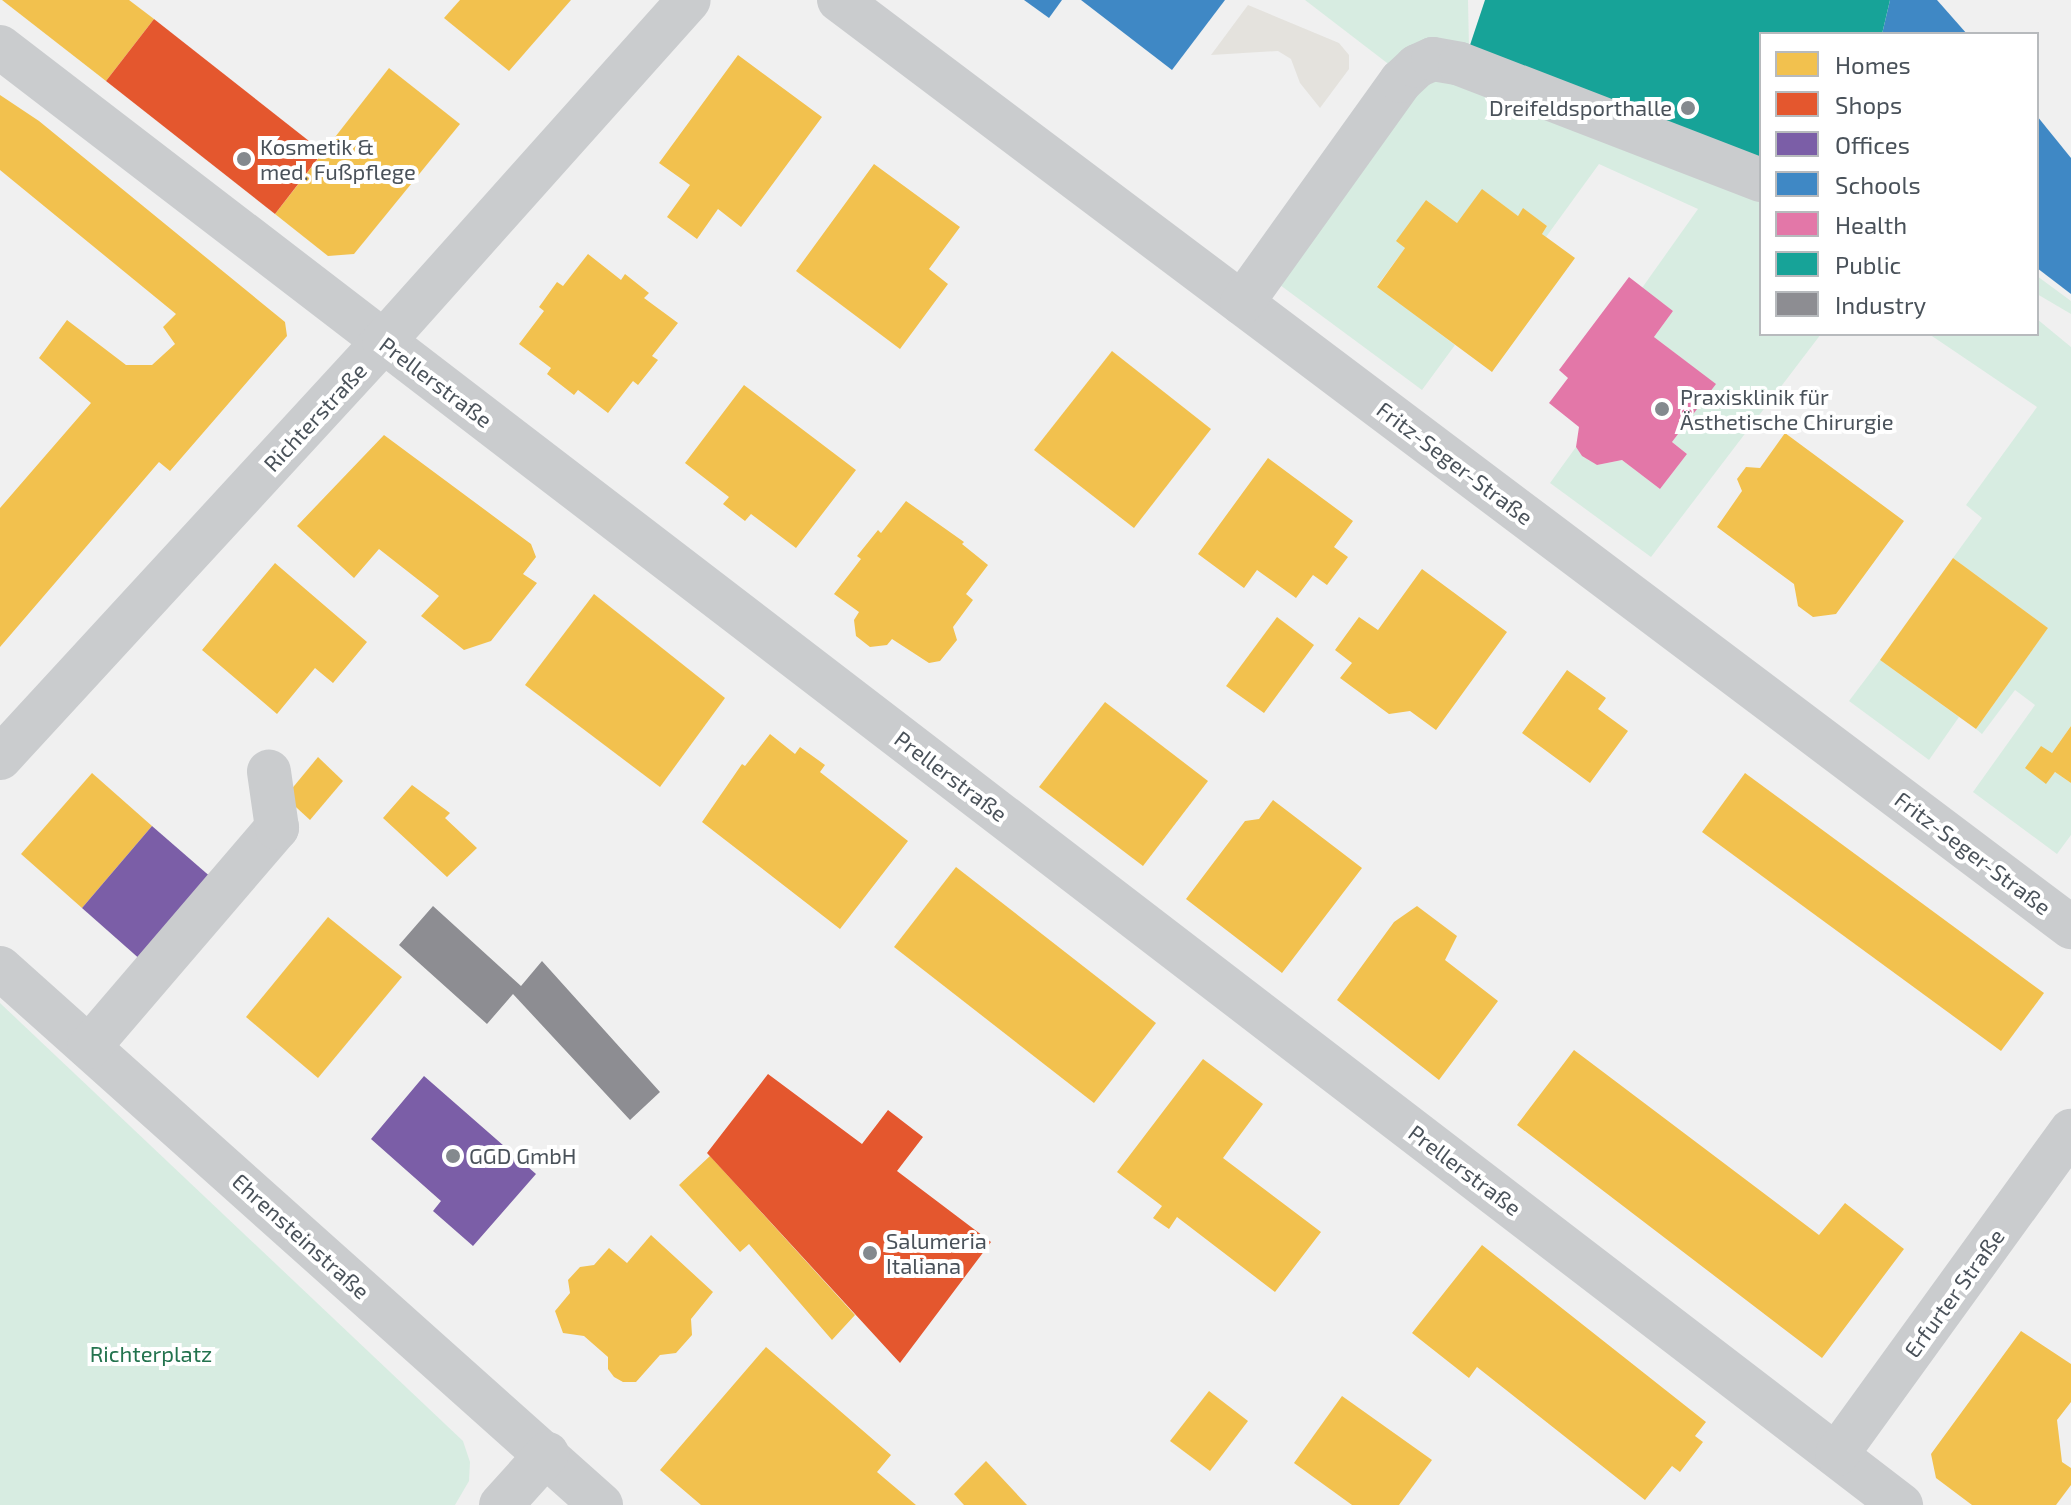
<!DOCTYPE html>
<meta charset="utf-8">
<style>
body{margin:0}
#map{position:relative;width:2071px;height:1505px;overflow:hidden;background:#f0f0f0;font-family:"Exo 2",sans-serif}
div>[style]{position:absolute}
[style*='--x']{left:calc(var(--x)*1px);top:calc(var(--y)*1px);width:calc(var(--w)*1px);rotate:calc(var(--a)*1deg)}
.green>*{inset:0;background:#d7ece1}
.sand>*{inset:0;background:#e4e2dd}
.homes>*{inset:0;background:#f2c14e}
.shops>*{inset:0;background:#e4572e}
.offices>*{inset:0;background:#7b5ea7}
.schools>*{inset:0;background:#3f88c5}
.health>*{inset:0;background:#e377a8}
.public>*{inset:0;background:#17a398}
.industry>*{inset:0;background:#8d8d92}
.minor>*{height:44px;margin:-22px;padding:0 22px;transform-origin:22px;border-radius:22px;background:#caccce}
.dots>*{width:22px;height:22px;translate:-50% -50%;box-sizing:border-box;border:4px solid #fff;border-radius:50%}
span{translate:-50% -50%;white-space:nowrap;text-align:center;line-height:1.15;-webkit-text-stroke:8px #fff;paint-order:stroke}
.poi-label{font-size:22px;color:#4a525a}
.right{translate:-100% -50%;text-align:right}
.left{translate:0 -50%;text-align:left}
.street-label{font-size:22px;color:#4a525a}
.park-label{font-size:22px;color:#23734e}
.legend{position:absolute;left:1759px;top:32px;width:280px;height:304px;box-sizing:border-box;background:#fff;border:2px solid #b7babd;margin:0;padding:10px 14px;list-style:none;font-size:24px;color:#4a525a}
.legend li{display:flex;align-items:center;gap:16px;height:40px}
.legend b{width:40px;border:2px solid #b7babd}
</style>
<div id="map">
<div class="green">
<div style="clip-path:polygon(1305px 0,1468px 0,1469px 48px,1761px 168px,1761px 334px,1821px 334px,1651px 557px,1550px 483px,1576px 447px,1582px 456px,1597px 465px,1622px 460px,1660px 489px,1687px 454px,1672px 442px,1715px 384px,1654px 337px,1673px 311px,1642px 288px,1698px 209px,1599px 164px,1546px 237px,1542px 234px,1547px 226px,1523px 209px,1518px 216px,1482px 190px,1457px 223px,1426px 200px,1397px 241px,1405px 248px,1377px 286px,1455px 345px,1422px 390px,1280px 285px,1391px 66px)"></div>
<div style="clip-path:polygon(2037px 276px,2071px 301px,2071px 314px,2037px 294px)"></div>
<div style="clip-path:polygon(2037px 319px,2071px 347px,2071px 726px,2052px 753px,2046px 783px,2055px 772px,2071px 783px,2071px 835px,2057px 854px,1973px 792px,2035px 705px,2015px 690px,1982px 734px,1976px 729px,2048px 628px,1953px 558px,1982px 518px,1966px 505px,2037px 407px,1929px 334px,2037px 334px)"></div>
<div style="clip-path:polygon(1880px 660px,1959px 717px,1929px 760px,1849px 701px)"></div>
<div style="clip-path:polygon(0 1003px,463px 1441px,470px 1462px,469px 1481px,455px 1505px,0 1505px)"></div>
</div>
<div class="sand">
<div style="clip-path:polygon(1248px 5px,1339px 43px,1349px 55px,1349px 69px,1320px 108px,1300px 83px,1291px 59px,1278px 51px,1211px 55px)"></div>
</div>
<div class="homes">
<div style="clip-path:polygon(2px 0,129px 0,154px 19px,106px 81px)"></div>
<div style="clip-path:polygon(460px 0,571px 0,509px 71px,444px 18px)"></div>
<div style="clip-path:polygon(738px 55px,822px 117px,741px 227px,718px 209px,697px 239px,667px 217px,690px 185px,659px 163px)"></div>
<div style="clip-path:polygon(389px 68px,460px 124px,354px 254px,328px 256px,275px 214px)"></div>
<div style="clip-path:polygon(0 95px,39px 121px,285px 322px,287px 336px,170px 471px,159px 462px,0 647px,0 508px,91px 403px,39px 358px,67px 320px,126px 365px,152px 365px,175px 344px,163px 327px,176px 314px,0 170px)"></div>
<div style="clip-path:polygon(874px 164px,960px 227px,929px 269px,948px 284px,900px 349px,796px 271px)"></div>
<div style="clip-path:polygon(1482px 189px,1518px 216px,1523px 208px,1547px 226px,1542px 234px,1575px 258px,1492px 372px,1377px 287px,1405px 248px,1396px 241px,1426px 200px,1457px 223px)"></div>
<div style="clip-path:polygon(588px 254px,621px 280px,625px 274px,649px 293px,644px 298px,678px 323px,652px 356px,658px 360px,638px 385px,633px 381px,608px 413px,578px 390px,574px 395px,547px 374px,551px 368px,519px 344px,544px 311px,539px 307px,557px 282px,563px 286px)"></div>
<div style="clip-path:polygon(1112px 351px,1211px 429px,1134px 528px,1034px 450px)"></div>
<div style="clip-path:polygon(744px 385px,856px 470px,796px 548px,751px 514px,745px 521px,723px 504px,729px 497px,685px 463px)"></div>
<div style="clip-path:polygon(1785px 433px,1904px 521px,1836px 614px,1813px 617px,1798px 606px,1794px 584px,1717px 527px,1742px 491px,1737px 479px,1746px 467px,1760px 468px)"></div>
<div style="clip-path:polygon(384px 435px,531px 544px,536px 557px,523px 574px,537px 583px,491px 641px,464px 650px,421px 616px,439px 596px,379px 549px,354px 578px,297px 526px)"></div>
<div style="clip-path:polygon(1268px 458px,1353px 521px,1334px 547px,1348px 557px,1327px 585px,1313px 575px,1296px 598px,1257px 570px,1244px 588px,1198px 554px)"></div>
<div style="clip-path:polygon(906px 501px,964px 542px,962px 544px,988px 565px,966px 594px,973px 600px,953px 627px,957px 640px,940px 661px,929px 663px,892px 639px,887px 645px,870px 647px,856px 636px,854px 620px,859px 612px,834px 594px,861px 559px,857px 556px,878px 530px,881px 533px)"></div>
<div style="clip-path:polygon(1953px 558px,2048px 628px,1976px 729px,1880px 660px)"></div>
<div style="clip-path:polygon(275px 563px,367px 642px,333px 683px,315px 668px,277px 714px,202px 650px)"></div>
<div style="clip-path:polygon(1422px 569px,1507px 632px,1436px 730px,1410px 711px,1389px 714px,1340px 678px,1352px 663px,1335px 650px,1359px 617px,1378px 630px)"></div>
<div style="clip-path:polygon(594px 594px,725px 698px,660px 787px,525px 685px)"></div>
<div style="clip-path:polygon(1277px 617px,1314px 645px,1264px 713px,1226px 686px)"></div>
<div style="clip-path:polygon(1567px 670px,1606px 698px,1598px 709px,1628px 731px,1590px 783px,1522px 733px)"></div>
<div style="clip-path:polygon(1105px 702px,1208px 781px,1143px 866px,1039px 787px)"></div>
<div style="clip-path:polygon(2071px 726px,2071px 783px,2055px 772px,2046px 784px,2025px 768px,2041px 746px,2052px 753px)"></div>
<div style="clip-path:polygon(770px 734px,795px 754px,800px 747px,825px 765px,820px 772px,908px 841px,840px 929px,702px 822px,742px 764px,745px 766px)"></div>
<div style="clip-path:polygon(318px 757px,343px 781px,310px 820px,285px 797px)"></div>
<div style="clip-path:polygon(92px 773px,152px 826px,82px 908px,21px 854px)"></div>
<div style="clip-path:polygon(1745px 773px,2044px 993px,2001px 1051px,1702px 832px)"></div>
<div style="clip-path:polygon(412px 785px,450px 813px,445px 818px,477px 848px,447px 877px,383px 818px)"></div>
<div style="clip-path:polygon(1273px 800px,1362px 868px,1282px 973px,1186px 899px,1245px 821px,1259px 819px)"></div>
<div style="clip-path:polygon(956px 867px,1156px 1023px,1094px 1103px,894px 947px)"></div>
<div style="clip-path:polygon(1417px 906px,1457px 936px,1445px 960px,1498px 1001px,1439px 1080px,1337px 1000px,1394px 922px)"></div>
<div style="clip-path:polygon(328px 917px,402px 977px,318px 1078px,246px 1017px)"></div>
<div style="clip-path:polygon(1574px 1050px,1819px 1235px,1845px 1203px,1904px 1249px,1822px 1358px,1517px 1125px)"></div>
<div style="clip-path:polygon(1203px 1059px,1263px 1104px,1223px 1158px,1321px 1232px,1275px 1292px,1177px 1217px,1169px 1229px,1153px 1218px,1162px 1206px,1117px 1172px)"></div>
<div style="clip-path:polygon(710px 1156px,855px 1315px,832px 1340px,749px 1244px,740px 1252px,679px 1185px)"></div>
<div style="clip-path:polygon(651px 1235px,713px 1292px,691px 1319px,692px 1335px,676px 1353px,660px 1355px,636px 1382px,623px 1382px,614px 1377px,608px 1369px,608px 1357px,584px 1336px,563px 1333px,555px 1311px,570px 1293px,568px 1280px,580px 1267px,594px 1265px,609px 1248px,627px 1263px)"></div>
<div style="clip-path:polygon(1482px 1245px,1706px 1422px,1695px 1436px,1703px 1442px,1680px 1472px,1672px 1466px,1645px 1500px,1477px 1367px,1469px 1378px,1412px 1333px)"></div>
<div style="clip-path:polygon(2021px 1331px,2071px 1364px,2071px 1402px,2057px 1420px,2062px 1462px,2071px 1468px,2071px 1485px,2056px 1505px,1972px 1505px,1936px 1478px,1931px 1454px)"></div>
<div style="clip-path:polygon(766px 1347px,891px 1455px,877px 1472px,916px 1505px,701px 1505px,660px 1470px)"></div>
<div style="clip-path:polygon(1209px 1391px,1248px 1421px,1210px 1471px,1170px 1441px)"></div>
<div style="clip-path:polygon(1342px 1396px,1432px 1460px,1399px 1505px,1352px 1505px,1294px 1463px)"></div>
<div style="clip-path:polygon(986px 1461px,1027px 1505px,964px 1505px,954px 1494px)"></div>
</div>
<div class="shops">
<div style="clip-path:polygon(154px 19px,323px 152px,275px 214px,106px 81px)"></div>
<div style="clip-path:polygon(768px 1074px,862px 1144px,888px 1110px,923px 1137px,897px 1171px,991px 1242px,900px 1363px,707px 1153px)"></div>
</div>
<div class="offices">
<div style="clip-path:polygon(152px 826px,213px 879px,142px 961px,82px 908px)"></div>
<div style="clip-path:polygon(424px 1076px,536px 1174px,473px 1246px,433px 1211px,441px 1201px,371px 1139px)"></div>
</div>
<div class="schools">
<div style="clip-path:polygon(1024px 0,1062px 0,1049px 18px)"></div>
<div style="clip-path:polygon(1081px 0,1225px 0,1172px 70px)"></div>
<div style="clip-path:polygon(1890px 0,1937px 0,1967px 34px,1882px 34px)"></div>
<div style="clip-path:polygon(2037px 116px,2071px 158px,2071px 294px,2037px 268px)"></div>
</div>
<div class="health">
<div style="clip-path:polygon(1629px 277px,1673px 311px,1654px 337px,1716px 384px,1672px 442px,1687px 454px,1660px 489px,1622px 460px,1597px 465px,1582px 456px,1576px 447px,1579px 427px,1549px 403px,1568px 378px,1559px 370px)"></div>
</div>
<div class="public">
<div style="clip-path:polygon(1485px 0,1890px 0,1882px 34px,1761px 34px,1761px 168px,1469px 48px)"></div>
</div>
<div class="industry">
<div style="clip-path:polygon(433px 906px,521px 986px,542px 961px,660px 1092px,630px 1120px,513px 994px,487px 1024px,399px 945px)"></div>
</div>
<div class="minor">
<div style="--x:839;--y:0;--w:1542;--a:36.96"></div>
<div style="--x:0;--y:47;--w:2396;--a:37.49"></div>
<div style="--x:1242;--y:303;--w:273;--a:-54.4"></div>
<div style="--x:1401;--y:81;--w:22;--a:-43"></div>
<div style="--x:1417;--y:66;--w:17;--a:-24"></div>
<div style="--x:1433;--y:59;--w:27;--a:10"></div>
<div style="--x:1460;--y:64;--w:323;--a:21.1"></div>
<div style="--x:0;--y:758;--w:567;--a:-47.36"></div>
<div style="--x:384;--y:341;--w:457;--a:-48.2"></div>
<div style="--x:0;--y:968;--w:806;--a:41.78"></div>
<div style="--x:89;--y:1047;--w:289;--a:-49.4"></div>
<div style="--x:277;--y:828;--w:57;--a:-98.1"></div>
<div style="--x:1837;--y:1454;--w:399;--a:-54.1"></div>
<div style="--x:501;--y:1505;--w:69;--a:-48"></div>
</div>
<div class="dots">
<div style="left:1688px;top:108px;background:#84898e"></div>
<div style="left:244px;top:159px;background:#84898e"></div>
<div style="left:1662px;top:409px;background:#84898e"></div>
<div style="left:453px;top:1156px;background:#84898e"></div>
<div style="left:870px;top:1253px;background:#84898e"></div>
</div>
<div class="poi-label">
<span class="right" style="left:1672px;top:108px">Dreifeldsporthalle</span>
<span class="left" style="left:260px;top:159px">Kosmetik &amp;<br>med. Fußpflege</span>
<span class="left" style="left:1680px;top:409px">Praxisklinik für<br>Ästhetische Chirurgie</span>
<span class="left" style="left:469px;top:1156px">GGD GmbH</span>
<span class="left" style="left:886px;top:1253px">Salumeria<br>Italiana</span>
</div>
<div class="street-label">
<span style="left:436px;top:382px;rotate:37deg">Prellerstraße</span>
<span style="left:315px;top:417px;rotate:-47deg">Richterstraße</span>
<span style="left:1455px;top:463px;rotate:37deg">Fritz-Seger-Straße</span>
<span style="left:951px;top:776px;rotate:37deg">Prellerstraße</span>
<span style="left:1973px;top:853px;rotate:37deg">Fritz-Seger-Straße</span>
<span style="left:1465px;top:1170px;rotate:37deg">Prellerstraße</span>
<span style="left:301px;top:1236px;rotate:42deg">Ehrensteinstraße</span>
<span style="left:1954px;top:1293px;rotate:-54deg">Erfurter Straße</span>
</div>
<div class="park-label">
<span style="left:151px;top:1354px">Richterplatz</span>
</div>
<ul class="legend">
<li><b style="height:22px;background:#f2c14e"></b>Homes</li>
<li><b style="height:22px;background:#e4572e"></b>Shops</li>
<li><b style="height:22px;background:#7b5ea7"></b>Offices</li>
<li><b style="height:22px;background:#3f88c5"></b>Schools</li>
<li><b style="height:22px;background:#e377a8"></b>Health</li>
<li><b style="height:22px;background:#17a398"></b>Public</li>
<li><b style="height:22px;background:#8d8d92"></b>Industry</li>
</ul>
</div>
